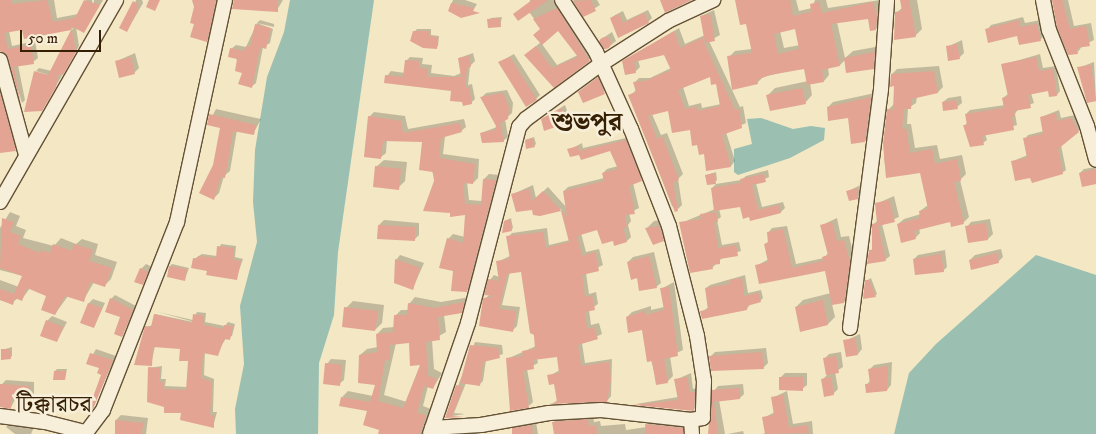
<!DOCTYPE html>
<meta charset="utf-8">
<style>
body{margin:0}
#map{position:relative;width:1096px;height:434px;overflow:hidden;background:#f3e7c4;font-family:"IM FELL DW Pica","Noto Serif Bengali",serif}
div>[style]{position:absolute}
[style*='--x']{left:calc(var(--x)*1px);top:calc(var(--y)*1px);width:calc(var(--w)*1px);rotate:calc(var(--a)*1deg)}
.water>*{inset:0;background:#9bc0b2}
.shadow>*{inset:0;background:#0003}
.building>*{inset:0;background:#e3a493}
.round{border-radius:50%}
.roads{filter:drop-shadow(1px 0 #645135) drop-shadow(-1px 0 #645135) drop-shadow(0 1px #645135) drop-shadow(0 -1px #645135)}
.minor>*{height:14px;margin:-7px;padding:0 7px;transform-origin:7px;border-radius:7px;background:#f7efd9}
span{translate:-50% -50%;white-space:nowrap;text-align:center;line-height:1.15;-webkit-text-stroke:5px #f7efd9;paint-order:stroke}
.quarter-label{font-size:24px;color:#351f05}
.district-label{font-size:26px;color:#351f05;font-weight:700}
.scale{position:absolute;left:20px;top:30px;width:81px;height:22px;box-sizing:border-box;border:2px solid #351f05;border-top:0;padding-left:6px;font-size:15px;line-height:18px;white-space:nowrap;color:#351f05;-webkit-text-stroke:4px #f7efd9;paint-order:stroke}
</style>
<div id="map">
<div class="water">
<div style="clip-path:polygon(290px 0,374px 0,338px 252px,334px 315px,319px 363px,318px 434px,236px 434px,235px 409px,244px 364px,240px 306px,257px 242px,253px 202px,255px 150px,267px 77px,284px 32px)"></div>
<div style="clip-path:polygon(761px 118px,793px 129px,811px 126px,825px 128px,824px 140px,790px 158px,738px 175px,734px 172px,734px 149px,752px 144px,747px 119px)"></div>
<div style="clip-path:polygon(1036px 255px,1096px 275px,1096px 434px,894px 434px,909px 373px,936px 344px)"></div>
</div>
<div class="shadow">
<div style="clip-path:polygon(0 0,54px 0,57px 18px,78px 14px,86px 0,92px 0,93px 7px,94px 0,103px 0,84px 31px,76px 27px,79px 46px,42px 110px,35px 72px,54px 77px,36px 71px,39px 68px,52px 71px,73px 28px,25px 37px,23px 29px,9px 31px,12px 46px,35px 41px,38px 58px,33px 62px,18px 65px,25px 100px,22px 103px,7px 53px,0 51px)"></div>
<div style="clip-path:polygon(136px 0,142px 0,143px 3px,127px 31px)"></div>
<div style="clip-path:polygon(197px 0,219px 0,211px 36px,207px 41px,196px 23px)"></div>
<div style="clip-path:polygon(234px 0,283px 0,277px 10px)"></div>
<div style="clip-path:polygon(453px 0,465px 0,477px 4px,471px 14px,449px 10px)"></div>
<div style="clip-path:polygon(evenodd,530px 0,559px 0,594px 56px,554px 86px,530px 51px,541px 42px,542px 29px,529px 12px,530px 0,558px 29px,578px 55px,557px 65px,542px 44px,558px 29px)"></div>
<div style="clip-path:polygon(573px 0,597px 0,600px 5px,584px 15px)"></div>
<div style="clip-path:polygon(evenodd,736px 0,796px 0,799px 11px,812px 8px,815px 0,826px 0,828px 8px,880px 0,882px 23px,876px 29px,869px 17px,837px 22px,845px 58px,853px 51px,881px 46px,880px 60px,873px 67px,845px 60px,840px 65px,828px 68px,829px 75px,824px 81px,810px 83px,812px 95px,805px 103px,768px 95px,775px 88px,808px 81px,805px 67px,763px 77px,757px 83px,729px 57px,735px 51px,752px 49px,747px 23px,736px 0,796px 28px,800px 45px,784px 48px,780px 31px,796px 28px)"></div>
<div style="clip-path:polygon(901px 0,917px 0,922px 29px,915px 36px,896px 13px,903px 7px)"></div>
<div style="clip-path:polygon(1053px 0,1068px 0,1074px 26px,1091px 23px,1094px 40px,1082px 46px,1078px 52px)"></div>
<div style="clip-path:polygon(648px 10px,652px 18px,648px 22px,619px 36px,611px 18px,615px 15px,623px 11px,627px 20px)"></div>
<div style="clip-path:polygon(evenodd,714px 10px,720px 35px,709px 41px,740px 107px,743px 106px,746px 123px,726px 132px,735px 161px,731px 166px,707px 170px,705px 153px,691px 129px,669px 109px,652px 114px,661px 135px,667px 133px,683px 174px,678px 179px,682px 205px,678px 209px,672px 206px,630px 96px,636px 90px,635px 82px,639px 78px,650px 78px,671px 68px,665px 53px,638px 60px,640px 67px,635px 72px,623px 62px,679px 28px,685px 44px,705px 35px,701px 16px,714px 10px,711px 75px,717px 83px,721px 104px,702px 108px,701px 103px,689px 106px,683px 87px,711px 75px)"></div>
<div style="clip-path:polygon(502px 17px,500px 26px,489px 20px,491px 18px)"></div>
<div style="clip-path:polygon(1023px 17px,1025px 23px,1041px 20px,1045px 35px,1040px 40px,987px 30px,991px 25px)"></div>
<div style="clip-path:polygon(260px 20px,274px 24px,274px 27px,257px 23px)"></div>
<div style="clip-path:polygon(257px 23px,273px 29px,270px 43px,263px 47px,256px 83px,251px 87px,231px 49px,236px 45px,246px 47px)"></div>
<div style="clip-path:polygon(417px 29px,431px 29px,431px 35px,439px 36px,438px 46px,436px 48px,414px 32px)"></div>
<div style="clip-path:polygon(612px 32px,616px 41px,606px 49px,600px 40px)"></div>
<div style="clip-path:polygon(962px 40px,964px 53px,959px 58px,947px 47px)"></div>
<div style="clip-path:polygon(135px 53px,139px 68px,134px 73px,117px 61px)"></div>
<div style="clip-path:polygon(473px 53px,475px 61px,470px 66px,468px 85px,472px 84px,475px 99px,471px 103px,463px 101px,453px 90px,387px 76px,391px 71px,405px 73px,406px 61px,410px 57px,423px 58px,422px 64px,432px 65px,431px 73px,454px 76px,461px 73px,459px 58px)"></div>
<div style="clip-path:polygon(514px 54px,540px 95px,536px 99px,499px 62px)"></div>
<div style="clip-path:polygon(1040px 54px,1043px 68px,1056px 66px,1060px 91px,1057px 95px,1049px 90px,1031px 93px,1034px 103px,1018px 109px,1015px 114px,1017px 125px,985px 134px,987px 140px,983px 143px,964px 126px,968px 122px,966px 114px,970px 110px,1005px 105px,1003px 98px,1008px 94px,1002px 65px)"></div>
<div style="clip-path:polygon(1094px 62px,1096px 101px,1088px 102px,1078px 68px)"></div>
<div style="clip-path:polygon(939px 66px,943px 87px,938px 92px,917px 97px,916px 103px,908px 108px,907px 124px,911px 124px,915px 148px,937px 145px,940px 159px,962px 155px,966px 174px,960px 180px,969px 217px,964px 222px,952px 225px,951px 221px,919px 228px,920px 233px,915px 238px,898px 224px,904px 219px,921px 214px,920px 211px,928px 205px,921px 172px,887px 177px,884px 158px,888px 110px,894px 104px,896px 85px,892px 74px,897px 69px)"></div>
<div style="clip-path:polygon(0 70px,19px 145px,15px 149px,0 152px)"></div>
<div style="clip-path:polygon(603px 74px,609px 88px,584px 102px,580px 92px)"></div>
<div style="clip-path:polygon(507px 90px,513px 103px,512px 113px,505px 119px,508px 137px,503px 141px,481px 133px,497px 127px,482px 97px,486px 93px)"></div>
<div style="clip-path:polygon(875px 93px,870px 136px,865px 141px,849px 117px,828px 107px,833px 102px)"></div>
<div style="clip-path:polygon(961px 96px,962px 103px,957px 107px,943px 102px,948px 98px)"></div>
<div style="clip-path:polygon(565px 105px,570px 118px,545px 129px,543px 119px)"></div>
<div style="clip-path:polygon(216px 109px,261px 119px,253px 134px,237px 130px,230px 171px,224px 176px,219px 193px,214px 198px,214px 165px,221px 127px,208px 124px)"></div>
<div style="clip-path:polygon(1059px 110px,1061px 118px,1075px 115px,1083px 127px,1061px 145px,1066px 170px,1062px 173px,1031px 176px,1013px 161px,1028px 155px,1025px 139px,1028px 135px,1044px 131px,1041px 117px)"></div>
<div style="clip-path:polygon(374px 112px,405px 116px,408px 129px,464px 119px,466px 127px,461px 131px,445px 136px,443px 154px,479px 159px,478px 178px,473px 183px,467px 182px,469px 200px,482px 201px,484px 179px,489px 174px,500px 175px,471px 286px,466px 291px,455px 270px,440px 267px,448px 239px,453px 234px,465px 237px,467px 214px,435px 181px,423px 141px,387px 139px,386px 153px,381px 157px,369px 117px)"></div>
<div style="clip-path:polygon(618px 116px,626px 133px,625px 134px,615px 119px)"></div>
<div style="clip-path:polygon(534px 137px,536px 144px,534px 146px,526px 140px)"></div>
<div style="clip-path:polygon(630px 137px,645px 175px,633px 183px,639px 208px,629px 213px,631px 221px,628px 225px,631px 237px,627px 241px,614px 240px,598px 229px,581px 233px,586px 252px,599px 249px,603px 265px,586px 273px,589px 294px,596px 292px,598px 304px,589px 310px,591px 325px,599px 323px,602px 334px,582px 343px,585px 363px,612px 359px,611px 396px,607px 401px,553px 403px,558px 400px,555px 383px,549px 376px,560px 370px,558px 355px,537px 358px,538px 363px,527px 369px,533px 402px,529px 406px,507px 359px,536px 346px,522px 270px,510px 272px,502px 305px,520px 307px,517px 326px,513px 330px,485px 299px,490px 294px,490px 280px,494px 275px,499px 277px,497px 262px,510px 256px,508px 237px,512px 233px,547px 228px,549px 245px,570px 240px,561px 209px,540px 215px,513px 194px,533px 185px,536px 198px,548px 187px,567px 208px,564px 191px,568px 187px,604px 178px,603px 173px,607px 169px,618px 166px,611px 150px,580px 154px,569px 150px,582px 143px,583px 148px)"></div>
<div style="clip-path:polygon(384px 160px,407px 162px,405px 181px,398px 188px,376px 167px)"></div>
<div style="clip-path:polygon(1096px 167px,1096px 183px,1080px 173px,1084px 169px)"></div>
<div style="clip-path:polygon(768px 170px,769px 177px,756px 183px,762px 207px,783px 202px,785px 208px,781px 212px,751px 219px,741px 206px,719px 209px,721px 217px,717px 220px,722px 245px,739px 242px,741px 251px,723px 257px,712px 268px,681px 223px,715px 209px,712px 188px,716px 184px,741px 180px,746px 176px)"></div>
<div style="clip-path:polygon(716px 172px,717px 180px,715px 182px,707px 175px)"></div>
<div style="clip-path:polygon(863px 184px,862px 193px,857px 198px,848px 191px)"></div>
<div style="clip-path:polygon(894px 196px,899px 217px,882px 224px,890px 256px,885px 260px,870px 251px,873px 248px,874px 224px,878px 220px,876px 204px)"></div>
<div style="clip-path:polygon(10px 212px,20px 216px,16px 226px,26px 230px,23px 238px,54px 246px,61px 238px,76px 244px,82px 239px,98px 244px,95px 255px,117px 262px,111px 279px,105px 285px,94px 282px,83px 301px,68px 296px,55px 314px,48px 295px,30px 288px,22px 299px,18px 298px,12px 303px,0 300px,0 280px,19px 287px,23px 276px,0 270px,0 228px)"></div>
<div style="clip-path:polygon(511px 218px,513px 228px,511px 230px,505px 221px)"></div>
<div style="clip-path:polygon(837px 218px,841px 237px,849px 236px,854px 257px,848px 297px,844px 302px,832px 304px,835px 317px,828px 324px,801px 330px,796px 307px,803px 300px,831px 293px,826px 270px,760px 283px,756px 266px,769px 259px,765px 244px,769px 241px,768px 233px,772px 228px,787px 226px,796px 264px,824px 258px,829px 252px,822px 225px)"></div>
<div style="clip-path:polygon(667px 219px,670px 232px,663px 240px,647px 228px,654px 221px)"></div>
<div style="clip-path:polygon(990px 219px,993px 234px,988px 239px,967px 227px,971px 222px)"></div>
<div style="clip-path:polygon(384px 220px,419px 223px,419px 235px,415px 239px,379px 225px)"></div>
<div style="clip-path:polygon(221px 244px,236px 246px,235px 257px,243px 259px,236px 279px,208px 270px,194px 259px,202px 254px,217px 256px)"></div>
<div style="clip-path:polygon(1001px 249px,1003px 257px,998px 262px,970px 260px,975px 255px)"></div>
<div style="clip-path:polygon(945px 250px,947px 267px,943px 271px,914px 259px,918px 255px)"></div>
<div style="clip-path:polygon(654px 252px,661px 283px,656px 287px,638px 277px,628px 262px,633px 257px)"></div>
<div style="clip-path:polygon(400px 255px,424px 263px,413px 288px,396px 260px)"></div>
<div style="clip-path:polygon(146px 264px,152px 267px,142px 284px,141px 269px)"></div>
<div style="clip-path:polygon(172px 264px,189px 268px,185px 279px,170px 266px)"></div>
<div style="clip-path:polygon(745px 275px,748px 293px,761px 290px,763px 298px,760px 301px,750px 304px,747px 309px,701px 312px,709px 307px,706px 288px,710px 285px)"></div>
<div style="clip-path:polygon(871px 278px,877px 294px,875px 296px,866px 281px)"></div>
<div style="clip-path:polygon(674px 282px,683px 350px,670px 356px,673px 376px,668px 381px,657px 383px,643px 329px,627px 317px,632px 312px,651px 306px,651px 310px,664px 307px,661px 289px)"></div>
<div style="clip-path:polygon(115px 295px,136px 306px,122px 336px,121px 316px,111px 299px)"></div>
<div style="clip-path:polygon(evenodd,415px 297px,441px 302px,470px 297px,461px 312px,444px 315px,446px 332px,432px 340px,434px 369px,442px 373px,433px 388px,428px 386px,423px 406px,431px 409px,424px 434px,379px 434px,381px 429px,369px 410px,342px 397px,348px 391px,373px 396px,376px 384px,360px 355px,367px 349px,378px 347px,377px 334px,383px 328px,394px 327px,395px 316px,401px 310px,409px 310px,409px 304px,415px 297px,410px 342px,422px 364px,407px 402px,384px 395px,396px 343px,410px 342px)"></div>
<div style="clip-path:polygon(93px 299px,105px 303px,94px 327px,89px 303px)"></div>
<div style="clip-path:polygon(353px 301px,384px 305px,382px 323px,375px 330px,346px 308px)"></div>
<div style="clip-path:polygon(158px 312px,193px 320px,197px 312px,206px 313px,205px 322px,225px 326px,228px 322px,235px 324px,232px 336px,226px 338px,217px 354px,205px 352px,204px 375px,214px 379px,213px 412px,217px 412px,213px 427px,165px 406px,149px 368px,162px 366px,161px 379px,166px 379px,165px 386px,187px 387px,189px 360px,182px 348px,155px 346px,151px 365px,146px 327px,153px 325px,155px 314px,198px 323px)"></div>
<div style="clip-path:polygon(52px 316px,67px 322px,57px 341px,47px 321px)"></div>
<div style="clip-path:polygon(860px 334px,862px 349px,858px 354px,845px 341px)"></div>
<div style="clip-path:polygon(475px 342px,502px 345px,503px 354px,486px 360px,483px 381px,479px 385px,466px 383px,454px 413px,465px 414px,446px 417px)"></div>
<div style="clip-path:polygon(12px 347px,12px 356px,10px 358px,2px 350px)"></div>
<div style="clip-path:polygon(766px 348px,768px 363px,763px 368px,710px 357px,715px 352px)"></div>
<div style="clip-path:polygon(96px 349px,116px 356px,92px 408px,103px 374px,100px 368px,88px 363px)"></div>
<div style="clip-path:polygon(841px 352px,843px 367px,835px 372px,838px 389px,833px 394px,823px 379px,827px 375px,824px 359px,829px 354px)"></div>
<div style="clip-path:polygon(331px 359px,346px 360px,344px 380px,339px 384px,327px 364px)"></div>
<div style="clip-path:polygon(892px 362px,891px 385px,887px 390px,866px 385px,871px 380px,869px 370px,874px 365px)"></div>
<div style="clip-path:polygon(57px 369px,67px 369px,65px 379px,55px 371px)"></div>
<div style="clip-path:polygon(691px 373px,693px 389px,698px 388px,698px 405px,694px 409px,636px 404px,678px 397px,675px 380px)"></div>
<div style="clip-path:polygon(785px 373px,807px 373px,807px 385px,802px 389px,780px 378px)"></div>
<div style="clip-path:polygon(6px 380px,34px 382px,34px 394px,29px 399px,16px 398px,11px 407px,0 406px,1px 385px)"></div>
<div style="clip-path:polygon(743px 384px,744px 394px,740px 398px,719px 400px,725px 434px,709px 434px,714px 391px,718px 386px)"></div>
<div style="clip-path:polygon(787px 391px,793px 424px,812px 421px,813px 434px,762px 434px,766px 433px,763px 418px,775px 412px,772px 398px)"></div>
<div style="clip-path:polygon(47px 397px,55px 397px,53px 408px,45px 399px)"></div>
<div style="clip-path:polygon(121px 415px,148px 418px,146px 434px,116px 434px,116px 420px)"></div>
<div style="clip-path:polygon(593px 416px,594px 422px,600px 421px,601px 426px,625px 424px,626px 430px,647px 427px,651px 420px,687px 424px,691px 434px,555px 434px,554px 422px,558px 418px)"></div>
<div style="clip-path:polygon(536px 422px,538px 434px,514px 434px,513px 429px,517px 425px)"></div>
<div style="clip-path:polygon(9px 424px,35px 425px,31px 434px,15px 434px,6px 427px)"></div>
<div style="clip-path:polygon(474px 431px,473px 434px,446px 434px)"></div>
<div style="clip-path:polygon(743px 431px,744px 434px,728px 434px)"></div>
</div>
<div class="building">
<div style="clip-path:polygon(0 0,11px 0,12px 4px,47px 0,53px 22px,75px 18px,84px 0,100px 5px,84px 33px,71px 26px,76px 52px,63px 75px,59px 73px,56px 87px,42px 111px,24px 112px,34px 71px,48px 75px,71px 30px,24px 39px,22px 30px,4px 33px,8px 49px,31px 45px,34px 64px,14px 67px,21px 105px,8px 58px,0 51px)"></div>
<div style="clip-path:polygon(149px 0,160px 0,155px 11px,146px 7px)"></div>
<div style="clip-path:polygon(192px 0,216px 0,207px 42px,190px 37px,194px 24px,190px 23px,194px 7px)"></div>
<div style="clip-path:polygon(234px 0,278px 0,278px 12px,232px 9px)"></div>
<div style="clip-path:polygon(532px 0,548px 0,518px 21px,513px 14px)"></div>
<div style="clip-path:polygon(591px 0,596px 11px,583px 17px,573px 1px)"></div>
<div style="clip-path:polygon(660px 0,692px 0,665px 13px)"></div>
<div style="clip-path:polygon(evenodd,735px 0,790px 0,793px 16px,811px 12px,810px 4px,819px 2px,822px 13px,873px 2px,877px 15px,876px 30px,870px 31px,868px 19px,831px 24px,840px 66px,822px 70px,824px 82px,807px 85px,804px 69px,770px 75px,757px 80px,758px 84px,732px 90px,727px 56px,752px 53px,746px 24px,740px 25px,735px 0,795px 29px,799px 49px,778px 54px,774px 34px,795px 29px)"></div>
<div style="clip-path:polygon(900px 0,909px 0,916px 37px,894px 40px,895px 12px,902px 11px)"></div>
<div style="clip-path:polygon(1052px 0,1062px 0,1070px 29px,1086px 26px,1090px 46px,1077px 48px,1078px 54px,1068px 55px,1057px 28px)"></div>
<div style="clip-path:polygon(133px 1px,138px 4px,138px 9px,127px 32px,119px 28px)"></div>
<div style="clip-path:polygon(451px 3px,474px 8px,473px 11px,480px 13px,461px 18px,448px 11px)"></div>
<div style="clip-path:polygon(557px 8px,590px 61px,554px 88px,524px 55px,536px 46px,552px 68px,578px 57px,558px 31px,542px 45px,533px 35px,540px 29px,533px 19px)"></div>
<div style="clip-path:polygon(644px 13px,649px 23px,618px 38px,610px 18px,619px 14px,623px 23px)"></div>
<div style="clip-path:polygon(710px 14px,715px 41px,705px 43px,700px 16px)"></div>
<div style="clip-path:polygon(500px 18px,501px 27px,488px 28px,487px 19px)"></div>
<div style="clip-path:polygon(1019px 20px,1020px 27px,1037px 24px,1041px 41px,1019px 45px,1017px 36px,988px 43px,985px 29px)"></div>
<div style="clip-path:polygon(255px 24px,271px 28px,266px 49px,260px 47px,252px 88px,238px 84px,242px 73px,235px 71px,237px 59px,228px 57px,230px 48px,244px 51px,246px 46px,250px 47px)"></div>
<div style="clip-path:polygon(413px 31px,429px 31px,429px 36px,438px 37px,437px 49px,423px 48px,410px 41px)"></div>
<div style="clip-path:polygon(evenodd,674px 31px,680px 48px,702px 38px,735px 110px,739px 109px,742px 128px,722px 135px,731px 167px,706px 171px,704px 154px,699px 155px,697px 145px,692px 146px,690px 130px,672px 133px,668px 111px,648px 116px,657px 139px,662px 136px,679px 180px,673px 182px,678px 211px,675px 212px,628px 95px,636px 92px,633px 82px,645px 81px,671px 70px,664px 55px,634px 62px,636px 73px,625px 75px,622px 61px,674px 31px,710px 77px,711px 85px,716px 84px,720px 106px,698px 111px,697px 107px,685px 109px,678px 90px,710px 77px)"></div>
<div class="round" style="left:599px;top:37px;width:12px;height:12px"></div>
<div style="clip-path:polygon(957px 44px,960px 59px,948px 61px,946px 46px)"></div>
<div style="clip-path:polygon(875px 52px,874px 69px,846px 73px,844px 58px)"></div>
<div style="clip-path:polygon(469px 56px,471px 67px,467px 67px,465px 88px,469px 87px,472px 104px,463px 106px,462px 102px,450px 101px,451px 91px,384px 83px,385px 75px,403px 77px,405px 60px,419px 61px,419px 68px,428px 69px,427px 77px,461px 77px,458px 58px)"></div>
<div style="clip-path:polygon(131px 57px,135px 74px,119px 78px,115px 61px)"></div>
<div style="clip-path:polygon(510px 57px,537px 100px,526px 107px,498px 62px)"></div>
<div style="clip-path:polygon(1036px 57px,1039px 71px,1053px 69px,1057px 96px,1049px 97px,1048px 91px,1028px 95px,1031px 108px,1014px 111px,1015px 116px,1012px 117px,1014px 130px,982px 136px,984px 145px,970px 147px,963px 125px,967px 125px,965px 114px,1004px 108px,1002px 98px,1008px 96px,1001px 64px)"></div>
<div style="clip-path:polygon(1091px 65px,1096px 101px,1087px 103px,1077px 67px)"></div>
<div style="clip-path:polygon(934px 71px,938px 93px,912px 99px,911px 109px,904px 109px,902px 129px,906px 128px,910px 153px,932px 149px,935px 164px,957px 159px,961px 181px,954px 182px,964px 224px,951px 227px,950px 222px,914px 231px,916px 239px,901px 243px,897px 224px,920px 218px,919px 211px,928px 209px,920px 173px,886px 178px,883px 144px,887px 109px,893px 110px,894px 86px,890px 87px,891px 74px)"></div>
<div style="clip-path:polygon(598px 77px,605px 94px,583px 103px,578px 92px)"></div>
<div style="clip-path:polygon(802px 88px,806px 104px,770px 111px,766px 95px)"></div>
<div style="clip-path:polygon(0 93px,16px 151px,0 153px)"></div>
<div style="clip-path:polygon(503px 93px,509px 108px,508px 119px,500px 123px,504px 142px,482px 143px,480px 133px,495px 130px,496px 126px,480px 97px)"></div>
<div style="clip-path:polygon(871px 97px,865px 142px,851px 144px,848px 118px,828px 121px,827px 107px)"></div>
<div style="clip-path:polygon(956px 100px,958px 109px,943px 111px,942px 102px)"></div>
<div style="clip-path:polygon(561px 108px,567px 123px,544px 131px,541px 119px)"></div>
<div style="clip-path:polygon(1056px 113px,1057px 121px,1071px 118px,1079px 132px,1058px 149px,1063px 174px,1032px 183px,1030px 178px,1015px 181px,1011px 161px,1027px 158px,1023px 138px,1043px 134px,1040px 117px)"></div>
<div style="clip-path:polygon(209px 114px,256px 125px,254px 135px,233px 131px,225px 178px,221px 177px,214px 200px,199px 193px,213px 165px,220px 128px,207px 125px)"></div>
<div style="clip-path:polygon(368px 116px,401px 121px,403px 133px,460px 123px,462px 132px,441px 138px,439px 158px,475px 164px,473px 184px,463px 183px,465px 204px,481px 205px,483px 179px,496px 180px,467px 292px,451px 291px,453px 271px,439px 268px,447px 238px,463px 243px,465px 215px,450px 217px,450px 213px,423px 211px,434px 181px,433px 172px,419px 170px,422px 142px,383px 141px,381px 159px,364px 157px)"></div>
<div style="clip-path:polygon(532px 138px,535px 147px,526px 149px,525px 140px)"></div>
<div style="clip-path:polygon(626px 140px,642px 181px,629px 186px,635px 214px,625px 215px,627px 227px,623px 228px,627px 242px,614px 246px,613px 241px,602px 244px,597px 230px,577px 236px,582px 256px,595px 252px,599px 271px,582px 275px,585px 297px,592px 296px,595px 310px,585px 312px,587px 329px,594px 327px,598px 339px,578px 345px,581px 366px,609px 362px,611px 379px,607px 402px,550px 404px,557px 402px,554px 384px,549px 385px,547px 375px,559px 373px,557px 357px,533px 360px,534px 369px,523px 371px,529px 408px,510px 411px,506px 358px,523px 356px,522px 351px,535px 349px,534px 335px,530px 333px,521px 272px,507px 274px,499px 309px,516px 311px,513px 332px,479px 326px,483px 298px,496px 296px,484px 295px,488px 279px,499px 281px,496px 261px,510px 259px,506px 236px,543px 232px,546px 248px,569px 242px,561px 211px,540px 216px,533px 215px,532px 210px,516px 212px,511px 194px,529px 189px,532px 201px,543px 191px,567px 217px,563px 191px,604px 181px,602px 173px,618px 169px,610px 151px,581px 160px,579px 155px,570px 157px,567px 149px,578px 146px,579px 151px)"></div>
<div style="clip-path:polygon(375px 166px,401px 169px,399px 190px,373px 187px)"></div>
<div style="clip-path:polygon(1096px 169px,1096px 184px,1082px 187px,1079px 173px)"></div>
<div style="clip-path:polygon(714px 173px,716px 184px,707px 185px,705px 175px)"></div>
<div style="clip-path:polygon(764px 174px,766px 182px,752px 185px,758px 210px,779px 205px,781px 213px,750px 221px,749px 217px,743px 219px,740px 207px,714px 211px,711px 188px,741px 183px,740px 179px)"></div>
<div style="clip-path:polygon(858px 188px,858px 199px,849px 201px,846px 191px)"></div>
<div style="clip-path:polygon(889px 200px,895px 222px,878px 226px,886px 261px,867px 264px,869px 250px,872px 250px,872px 224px,877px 223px,875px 203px)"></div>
<div style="clip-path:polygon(716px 212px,718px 222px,714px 222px,718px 248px,736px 245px,738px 256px,720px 259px,720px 264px,712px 265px,713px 269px,690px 273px,679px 222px,701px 219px,700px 214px)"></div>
<div style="clip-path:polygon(2px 218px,14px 222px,10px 232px,21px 236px,18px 244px,40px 253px,41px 250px,50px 253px,53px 244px,72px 251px,74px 244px,93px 250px,89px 261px,112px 268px,105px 287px,90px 282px,84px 302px,65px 296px,55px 315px,41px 310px,46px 296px,27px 288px,22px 301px,15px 298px,13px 305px,0 300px,0 289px,14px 294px,22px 276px,0 268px)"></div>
<div style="clip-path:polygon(510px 219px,512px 231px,502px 233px,504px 221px)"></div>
<div style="clip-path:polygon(832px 222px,837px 241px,844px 240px,850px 262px,844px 303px,832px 305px,825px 271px,759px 284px,755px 265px,768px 262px,764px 244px,768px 243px,767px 232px,783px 229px,792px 268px,823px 261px,822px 257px,828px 255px,820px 225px)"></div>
<div style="clip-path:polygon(986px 223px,988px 240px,968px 243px,965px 226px)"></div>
<div style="clip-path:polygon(378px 225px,415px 227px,415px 241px,377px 239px)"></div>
<div style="clip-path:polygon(659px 226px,664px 241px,653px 245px,645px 228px)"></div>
<div style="clip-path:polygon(217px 246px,234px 248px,233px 260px,241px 261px,237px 280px,206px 275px,207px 271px,191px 268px,193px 258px,198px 259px,198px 256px,216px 258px)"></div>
<div style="clip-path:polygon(997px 253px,999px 263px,971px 270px,969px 260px)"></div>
<div style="clip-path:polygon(941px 254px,944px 272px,915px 275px,913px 259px)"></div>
<div style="clip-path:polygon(649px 256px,657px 288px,639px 291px,637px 278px,631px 280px,627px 262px)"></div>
<div style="clip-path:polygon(395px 259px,420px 268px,413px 290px,394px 283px)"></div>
<div style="clip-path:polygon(169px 266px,187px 269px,185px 281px,167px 277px)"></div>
<div style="clip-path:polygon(140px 268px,148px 272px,143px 285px,134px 282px)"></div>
<div style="clip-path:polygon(742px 278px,744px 296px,758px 293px,761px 302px,747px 306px,747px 310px,702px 319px,700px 311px,708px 310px,705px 288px,730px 284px,730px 280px)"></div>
<div style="clip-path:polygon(865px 280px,869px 280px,876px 297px,863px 299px)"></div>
<div style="clip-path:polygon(669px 287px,678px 356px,664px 359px,668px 383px,656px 385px,652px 361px,647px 362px,642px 330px,628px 333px,626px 317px,645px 311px,646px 315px,664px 310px,660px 288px)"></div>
<div style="clip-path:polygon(110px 298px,133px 310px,122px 337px,114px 334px,120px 317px,105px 312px)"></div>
<div style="clip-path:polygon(823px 300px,828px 325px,800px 332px,795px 307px)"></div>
<div style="clip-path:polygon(evenodd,464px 302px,462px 313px,438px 317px,440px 340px,426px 342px,428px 376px,437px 379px,433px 389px,424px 386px,417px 413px,426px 415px,420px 434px,378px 434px,379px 430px,363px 425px,367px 411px,339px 406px,341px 397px,370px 402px,375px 385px,358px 383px,359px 355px,377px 352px,376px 334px,393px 332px,394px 315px,407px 315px,408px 303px,434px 308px,464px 302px,409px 343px,410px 366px,420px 365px,403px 408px,378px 401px,385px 360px,390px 360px,390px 345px,409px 343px)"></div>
<div style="clip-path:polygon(88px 303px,102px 308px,94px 328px,80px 323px)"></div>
<div style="clip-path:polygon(344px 307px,378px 311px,375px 331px,342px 327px)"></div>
<div style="clip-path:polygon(154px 314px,192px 323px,193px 314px,204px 316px,203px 325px,224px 329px,224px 325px,233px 326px,230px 340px,224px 339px,218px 356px,203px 353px,201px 378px,212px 382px,210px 415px,214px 415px,214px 428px,180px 420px,181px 413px,164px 413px,164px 407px,147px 402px,148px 367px,160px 368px,159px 382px,163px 382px,163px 389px,186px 390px,188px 361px,179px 361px,180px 349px,153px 347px,152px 366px,134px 365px,145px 326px,151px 327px)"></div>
<div style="clip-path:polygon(46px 320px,63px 327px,57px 342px,40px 336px)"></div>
<div style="clip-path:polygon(855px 338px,858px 355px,846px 357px,843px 340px)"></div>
<div style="clip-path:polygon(470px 345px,498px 348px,500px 358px,483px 362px,480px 386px,460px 383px)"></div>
<div style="clip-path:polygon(1px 349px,10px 349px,11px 359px,1px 360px)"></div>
<div style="clip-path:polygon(762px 352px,764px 369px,711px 371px,709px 356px)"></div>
<div style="clip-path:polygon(90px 353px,113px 360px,93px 409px,89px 408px,101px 375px,97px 373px,99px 368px,86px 364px)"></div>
<div style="clip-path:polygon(836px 356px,839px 373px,826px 375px,823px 358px)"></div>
<div style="clip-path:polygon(325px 363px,342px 365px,340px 386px,323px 384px)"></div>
<div style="clip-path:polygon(888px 366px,887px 391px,866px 393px,865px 384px,870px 384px,868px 369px)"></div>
<div style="clip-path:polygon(54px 371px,66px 371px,65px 380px,53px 380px)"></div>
<div style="clip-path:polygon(688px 377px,689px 392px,695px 392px,694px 411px,633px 405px,678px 400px,674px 379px)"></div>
<div style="clip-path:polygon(779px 377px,803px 377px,803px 391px,779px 390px)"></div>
<div style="clip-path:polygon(831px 377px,834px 395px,824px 397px,821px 379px)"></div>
<div style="clip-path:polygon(0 384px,30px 386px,30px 400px,12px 399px,11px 409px,0 407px)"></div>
<div style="clip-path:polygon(456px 385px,463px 387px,452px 416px,464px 417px,445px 418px)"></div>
<div style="clip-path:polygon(739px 388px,740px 399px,714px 402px,718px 434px,708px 434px,712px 390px)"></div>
<div style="clip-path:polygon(783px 395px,789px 428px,807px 425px,809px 433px,765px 434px,762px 417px,774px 415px,771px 397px)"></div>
<div style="clip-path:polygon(44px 398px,53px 399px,53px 412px,44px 411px)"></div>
<div style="clip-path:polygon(588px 419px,589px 426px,596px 425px,597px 434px,554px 434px,552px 422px)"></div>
<div style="clip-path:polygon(115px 420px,144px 423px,141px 434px,115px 434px)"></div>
<div style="clip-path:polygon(645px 424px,683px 428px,683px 434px,646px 434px)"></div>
<div style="clip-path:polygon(532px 425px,533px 434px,512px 434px,512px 428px)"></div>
</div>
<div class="roads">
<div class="minor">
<div style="--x:562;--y:0;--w:62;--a:56.8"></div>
<div style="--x:596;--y:52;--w:85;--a:65.6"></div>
<div style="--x:631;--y:129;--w:104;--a:68.6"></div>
<div style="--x:669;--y:226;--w:114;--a:75.7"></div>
<div style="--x:697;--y:336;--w:46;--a:81.2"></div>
<div style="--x:704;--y:381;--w:37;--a:92"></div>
<div style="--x:703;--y:418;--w:12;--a:171"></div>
<div style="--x:691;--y:420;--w:14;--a:86"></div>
<div style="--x:1043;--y:0;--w:31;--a:79"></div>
<div style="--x:1049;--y:30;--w:103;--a:68.4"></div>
<div style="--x:1087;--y:126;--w:35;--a:75"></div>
<div style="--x:0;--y:60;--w:98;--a:74.7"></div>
<div style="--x:0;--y:202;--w:233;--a:-60.1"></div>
<div style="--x:850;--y:328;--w:241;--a:-82.6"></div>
<div style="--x:881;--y:89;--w:89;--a:-86.1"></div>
<div style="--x:0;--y:416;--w:45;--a:7.6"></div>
<div style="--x:45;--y:422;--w:41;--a:14"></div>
<div style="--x:432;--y:428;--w:49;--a:-3.5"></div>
<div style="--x:481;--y:425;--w:69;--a:-10"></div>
<div style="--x:549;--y:413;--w:52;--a:-3.3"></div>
<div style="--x:601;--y:410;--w:91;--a:6.3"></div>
<div style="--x:85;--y:434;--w:30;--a:-53"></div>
<div style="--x:103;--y:410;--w:202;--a:-68.5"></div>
<div style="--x:177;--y:222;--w:227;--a:-77.8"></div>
<div style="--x:430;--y:434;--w:117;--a:-71.1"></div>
<div style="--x:468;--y:323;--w:203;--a:-75.4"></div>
<div style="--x:519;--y:127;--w:11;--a:-49"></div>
<div style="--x:526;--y:119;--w:93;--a:-36.3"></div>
<div style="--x:601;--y:64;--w:80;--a:-32.7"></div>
<div style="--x:668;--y:21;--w:50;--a:-25"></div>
</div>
</div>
<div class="quarter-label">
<span style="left:54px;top:406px">টিক্কারচর</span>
</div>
<div class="district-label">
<span style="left:587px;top:123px">শুভপুর</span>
</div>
<div class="scale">50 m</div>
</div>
